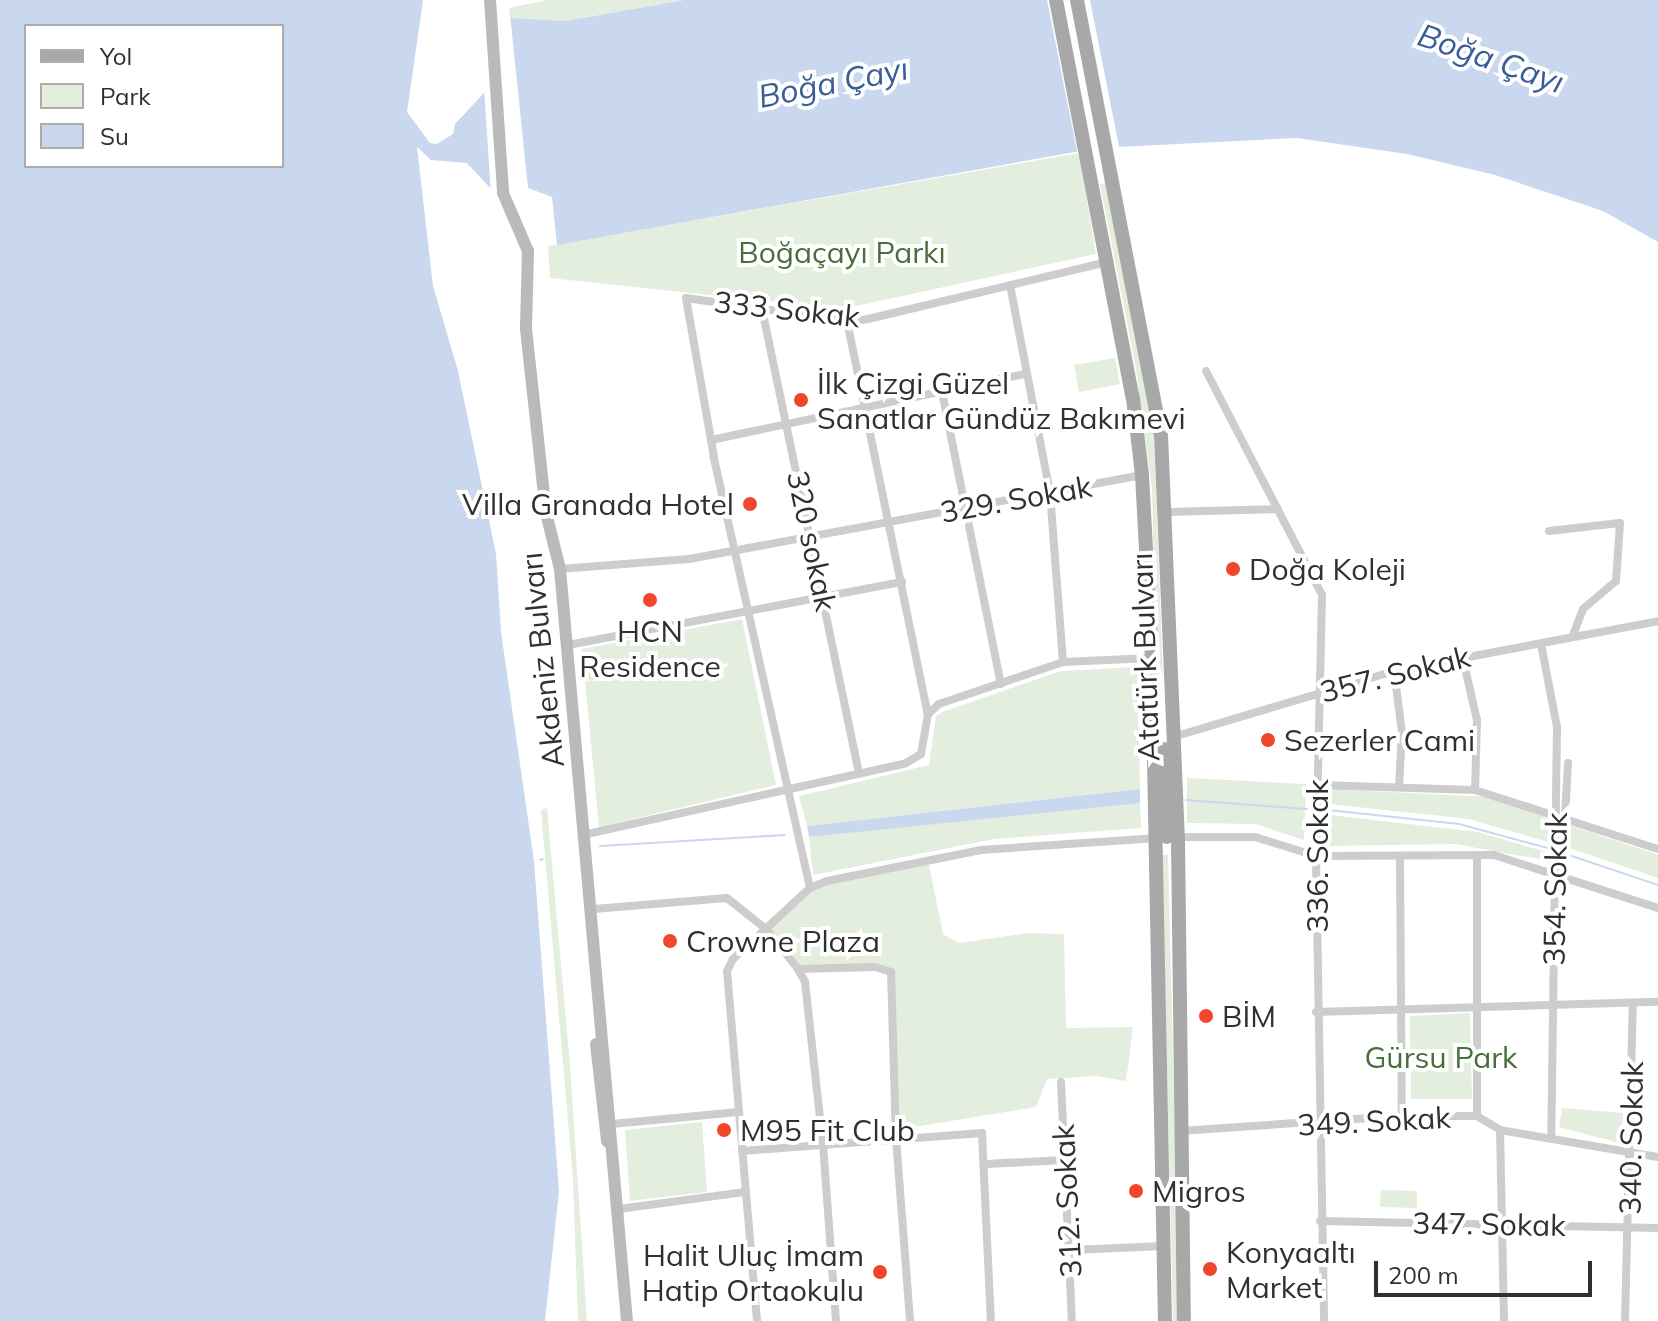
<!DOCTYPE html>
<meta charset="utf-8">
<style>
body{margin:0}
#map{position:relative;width:1658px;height:1321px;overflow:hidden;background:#fff;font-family:Mulish,sans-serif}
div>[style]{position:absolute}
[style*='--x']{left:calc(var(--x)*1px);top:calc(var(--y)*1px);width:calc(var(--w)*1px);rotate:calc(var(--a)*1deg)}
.green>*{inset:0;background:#e3eede}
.water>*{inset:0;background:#c9d8ee}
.pier>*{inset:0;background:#fff}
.stream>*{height:2px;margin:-1px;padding:0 1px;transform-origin:1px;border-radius:1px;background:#c9d8ee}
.minor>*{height:8px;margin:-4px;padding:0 4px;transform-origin:4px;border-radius:4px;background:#cdcdcd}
.secondary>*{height:12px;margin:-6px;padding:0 6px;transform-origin:6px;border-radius:6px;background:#bababa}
.primary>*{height:14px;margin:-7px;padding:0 7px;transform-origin:7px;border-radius:7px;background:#a8a8a8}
.dots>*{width:22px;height:22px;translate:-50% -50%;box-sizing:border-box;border:4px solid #fff;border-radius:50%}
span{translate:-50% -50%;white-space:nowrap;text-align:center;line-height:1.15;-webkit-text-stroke:8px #fff;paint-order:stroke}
.park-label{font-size:30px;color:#486e3b}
.street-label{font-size:30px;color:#303030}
.poi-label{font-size:30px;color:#303030}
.left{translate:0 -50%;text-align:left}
.right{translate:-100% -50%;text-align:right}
.water-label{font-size:32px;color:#395e97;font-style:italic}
.legend{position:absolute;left:24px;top:24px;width:260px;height:144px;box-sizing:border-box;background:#fff;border:2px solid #acacac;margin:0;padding:10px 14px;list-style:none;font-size:24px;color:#303030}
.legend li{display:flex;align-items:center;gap:16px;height:40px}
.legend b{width:40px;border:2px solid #acacac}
.scale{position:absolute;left:1374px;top:1261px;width:218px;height:36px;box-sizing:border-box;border:4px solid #303030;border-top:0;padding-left:10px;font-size:24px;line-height:28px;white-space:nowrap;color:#303030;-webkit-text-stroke:6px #fff;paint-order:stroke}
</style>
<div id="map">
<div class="green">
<div style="clip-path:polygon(547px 0,684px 0,566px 21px,510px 18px,509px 8px)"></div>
<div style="clip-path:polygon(1079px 153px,1096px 254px,842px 309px,550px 278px,548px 246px)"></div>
<div style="clip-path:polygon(1109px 183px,1154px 435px,1163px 678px,1156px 649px,1152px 488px,1136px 369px,1100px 184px)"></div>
<div style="clip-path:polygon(1115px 358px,1120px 384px,1079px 392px,1074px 365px)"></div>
<div style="clip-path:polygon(742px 619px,776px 785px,599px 827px,582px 649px)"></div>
<div style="clip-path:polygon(1137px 667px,1140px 789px,807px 826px,799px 796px,929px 765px,936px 716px,942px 712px,1061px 671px)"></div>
<div style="clip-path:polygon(1187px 778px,1306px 784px,1304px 840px,1256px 824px,1187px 823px)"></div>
<div style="clip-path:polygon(1329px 789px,1491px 797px,1550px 819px,1550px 838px,1548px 842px,1469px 819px,1329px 804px)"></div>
<div style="clip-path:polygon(1110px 802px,1140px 803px,1141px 828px,994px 839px,813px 875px,809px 837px)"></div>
<div style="clip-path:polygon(547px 808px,570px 1065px,587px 1321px,578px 1321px,573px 1179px,541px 810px)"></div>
<div style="clip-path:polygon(1330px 815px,1478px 832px,1550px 853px,1550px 861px,1455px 844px,1330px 846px)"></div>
<div style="clip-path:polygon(1563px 823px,1658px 855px,1658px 878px,1563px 846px)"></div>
<div style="clip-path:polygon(1162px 855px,1168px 855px,1180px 1321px,1173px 1321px)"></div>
<div style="clip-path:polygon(928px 860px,943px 934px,958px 943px,1028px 933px,1064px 934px,1066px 1028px,1133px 1027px,1126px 1081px,1095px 1076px,1047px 1079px,1036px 1107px,896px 1130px,888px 968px,798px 969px,766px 929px,810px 888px)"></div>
<div style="clip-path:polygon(1470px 1013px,1472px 1099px,1411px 1099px,1410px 1016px)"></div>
<div style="clip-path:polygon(1562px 1108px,1623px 1113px,1623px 1144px,1559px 1127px)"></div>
<div style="clip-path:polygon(702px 1122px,707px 1192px,630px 1201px,625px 1130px)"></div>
<div style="clip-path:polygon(1381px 1190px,1417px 1191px,1417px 1208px,1380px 1207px)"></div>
</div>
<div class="water">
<div style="clip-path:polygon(evenodd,0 0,423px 0,407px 112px,430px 143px,437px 144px,453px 134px,455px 124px,484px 93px,516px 81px,510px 18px,566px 21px,684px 0,1658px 0,1658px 242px,1603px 211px,1495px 175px,1407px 154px,1297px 138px,1097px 148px,557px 245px,552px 197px,528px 188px,494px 192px,467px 163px,431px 160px,417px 147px,433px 286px,458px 371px,496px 554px,501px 632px,534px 861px,559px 1191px,545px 1321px,0 1321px,0 0,26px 26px,282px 26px,282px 166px,26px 166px,26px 26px)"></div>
<div style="clip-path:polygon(1140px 789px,1140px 803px,809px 837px,807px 826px)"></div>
</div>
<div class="pier">
<div style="clip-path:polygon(1047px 0,1090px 0,1120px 152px,1078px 156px)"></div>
<div style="clip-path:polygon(510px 14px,528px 188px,545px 199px,527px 192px,491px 195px,484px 88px,512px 78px)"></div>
</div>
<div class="stream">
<div style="--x:1186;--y:800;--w:121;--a:4.3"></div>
<div style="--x:1328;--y:810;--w:132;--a:6.1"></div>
<div style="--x:1459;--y:824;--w:95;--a:15.2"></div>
<div style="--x:600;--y:846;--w:185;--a:-3.4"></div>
<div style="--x:1557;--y:851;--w:107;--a:18.6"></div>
<div style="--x:540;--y:860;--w:3;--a:-18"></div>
</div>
<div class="minor">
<div style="--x:1010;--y:285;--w:212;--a:79.1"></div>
<div style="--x:1050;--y:493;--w:169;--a:85.6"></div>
<div style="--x:762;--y:309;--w:475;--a:78.2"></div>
<div style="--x:847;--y:321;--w:401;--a:78.4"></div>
<div style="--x:1206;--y:371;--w:252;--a:62.6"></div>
<div style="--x:1322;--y:595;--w:261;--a:91.3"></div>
<div style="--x:1316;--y:856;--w:465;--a:89"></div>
<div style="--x:942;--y:392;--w:298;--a:78.6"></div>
<div style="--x:711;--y:440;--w:320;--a:-11.9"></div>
<div style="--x:1166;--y:512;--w:112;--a:-1.5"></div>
<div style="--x:1549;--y:531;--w:71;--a:-6.4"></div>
<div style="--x:1620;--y:523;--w:58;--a:93.9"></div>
<div style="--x:1616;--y:581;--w:43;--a:139.7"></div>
<div style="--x:1583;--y:609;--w:28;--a:111"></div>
<div style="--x:560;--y:569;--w:129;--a:-4.4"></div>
<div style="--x:689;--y:559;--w:461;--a:-10.5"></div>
<div style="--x:1541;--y:644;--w:85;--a:79.1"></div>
<div style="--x:1557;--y:727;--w:408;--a:90.8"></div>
<div style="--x:568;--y:645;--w:340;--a:-10.7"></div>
<div style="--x:1462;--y:655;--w:67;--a:77"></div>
<div style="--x:1477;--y:720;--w:70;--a:91.6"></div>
<div style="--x:1394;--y:671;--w:63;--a:82.6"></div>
<div style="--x:1402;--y:733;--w:54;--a:93.2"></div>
<div style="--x:1173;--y:737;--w:231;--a:-16.6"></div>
<div style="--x:1394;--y:671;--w:269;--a:-10.7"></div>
<div style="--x:1317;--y:785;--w:158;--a:1.8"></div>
<div style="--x:1475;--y:790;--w:192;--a:17.9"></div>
<div style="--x:1565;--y:818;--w:55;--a:-86.9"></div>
<div style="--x:587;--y:834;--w:327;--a:-12.5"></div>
<div style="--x:906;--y:763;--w:17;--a:-31"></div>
<div style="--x:921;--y:754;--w:41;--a:-80.1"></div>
<div style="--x:928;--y:714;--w:15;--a:-42"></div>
<div style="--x:939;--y:704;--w:131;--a:-18.7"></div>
<div style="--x:1063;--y:662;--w:89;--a:-2.6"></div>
<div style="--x:1177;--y:837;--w:78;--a:0"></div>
<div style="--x:1255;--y:837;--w:64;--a:17.3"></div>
<div style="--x:1316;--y:856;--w:178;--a:-0.3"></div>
<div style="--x:1494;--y:855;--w:172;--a:17.9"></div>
<div style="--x:1477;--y:856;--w:260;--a:90"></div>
<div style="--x:1400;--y:857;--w:259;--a:89.6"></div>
<div style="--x:810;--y:888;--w:442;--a:-102.6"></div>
<div style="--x:714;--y:457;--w:161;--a:-100"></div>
<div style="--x:686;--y:298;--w:163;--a:8.1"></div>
<div style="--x:847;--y:321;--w:21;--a:-5"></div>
<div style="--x:868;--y:319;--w:246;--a:-13.4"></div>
<div style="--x:594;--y:909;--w:133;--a:-4.7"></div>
<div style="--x:727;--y:898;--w:50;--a:38.5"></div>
<div style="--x:766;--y:929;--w:51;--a:51.3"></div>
<div style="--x:798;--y:969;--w:15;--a:62"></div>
<div style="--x:805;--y:982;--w:163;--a:83.7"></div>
<div style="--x:823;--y:1144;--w:177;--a:85.8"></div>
<div style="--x:798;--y:969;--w:77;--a:-1.5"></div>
<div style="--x:875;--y:967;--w:17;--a:17"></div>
<div style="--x:891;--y:972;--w:166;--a:88.3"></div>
<div style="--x:896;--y:1138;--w:184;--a:85.6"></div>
<div style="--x:1316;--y:1012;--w:342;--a:-1.7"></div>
<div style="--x:1061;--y:1082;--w:239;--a:87.4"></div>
<div style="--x:612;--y:1124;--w:127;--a:-5.4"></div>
<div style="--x:1500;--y:1130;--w:191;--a:88.8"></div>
<div style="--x:1180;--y:1131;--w:223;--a:-3.9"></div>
<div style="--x:1402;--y:1116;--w:75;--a:0"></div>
<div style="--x:1477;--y:1116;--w:27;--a:31"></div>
<div style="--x:1500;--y:1130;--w:160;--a:9.7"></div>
<div style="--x:742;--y:1151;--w:241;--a:-4.3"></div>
<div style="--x:982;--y:1133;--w:188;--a:87.3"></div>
<div style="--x:986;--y:1164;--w:79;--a:-2.9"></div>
<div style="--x:619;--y:1209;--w:126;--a:-7.7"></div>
<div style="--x:1320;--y:1221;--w:338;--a:1.2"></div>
<div style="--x:1072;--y:1250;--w:92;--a:-2.5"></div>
<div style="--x:757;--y:1321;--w:351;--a:-94.9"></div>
<div style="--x:727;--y:971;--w:13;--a:-63"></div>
<div style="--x:733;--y:959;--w:105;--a:-42.7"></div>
<div style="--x:810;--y:888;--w:18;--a:-22"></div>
<div style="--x:827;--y:881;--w:157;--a:-11.4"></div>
<div style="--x:981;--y:850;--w:174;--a:-3.9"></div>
<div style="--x:1625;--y:1321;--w:317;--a:-88.6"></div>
</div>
<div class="secondary">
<div style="--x:490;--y:0;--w:193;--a:86.1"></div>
<div style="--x:503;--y:193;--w:63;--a:66.7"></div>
<div style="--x:528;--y:251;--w:78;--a:91.5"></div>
<div style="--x:526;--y:329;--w:185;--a:83.8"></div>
<div style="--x:546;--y:513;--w:58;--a:76"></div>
<div style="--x:560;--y:569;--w:755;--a:84.91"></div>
<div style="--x:596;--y:1044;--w:98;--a:83.5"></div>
</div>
<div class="primary">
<div style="--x:1056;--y:0;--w:405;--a:79.1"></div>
<div style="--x:1133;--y:398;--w:78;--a:83.3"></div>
<div style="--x:1142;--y:475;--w:183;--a:86.9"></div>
<div style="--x:1152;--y:658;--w:663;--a:88.88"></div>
<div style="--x:1077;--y:0;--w:443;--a:79.1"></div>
<div style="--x:1161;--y:435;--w:406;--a:87.6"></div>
<div style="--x:1178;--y:841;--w:480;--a:89.3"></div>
<div style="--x:1164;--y:749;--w:88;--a:88"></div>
</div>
<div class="dots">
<div style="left:801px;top:400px;background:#ee472c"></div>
<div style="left:750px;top:504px;background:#ee472c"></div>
<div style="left:1233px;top:569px;background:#ee472c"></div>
<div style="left:650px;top:600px;background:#ee472c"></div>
<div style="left:1268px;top:740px;background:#ee472c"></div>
<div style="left:670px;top:941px;background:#ee472c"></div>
<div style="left:1206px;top:1016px;background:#ee472c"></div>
<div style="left:724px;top:1130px;background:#ee472c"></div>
<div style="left:1136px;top:1191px;background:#ee472c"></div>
<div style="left:1210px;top:1269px;background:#ee472c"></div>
<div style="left:880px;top:1272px;background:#ee472c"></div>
</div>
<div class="park-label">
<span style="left:842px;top:252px">Boğaçayı Parkı</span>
<span style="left:1441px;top:1057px">Gürsu Park</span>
</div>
<div class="street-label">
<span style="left:787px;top:309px;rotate:6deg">333 Sokak</span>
<span style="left:1016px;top:499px;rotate:-10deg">329. Sokak</span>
<span style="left:812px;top:541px;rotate:78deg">320 sokak</span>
<span style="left:1145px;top:657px;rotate:-92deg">Atatürk Bulvarı</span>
<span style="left:542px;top:660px;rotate:-96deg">Akdeniz Bulvarı</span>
<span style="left:1395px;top:674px;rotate:-14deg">357. Sokak</span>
<span style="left:1317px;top:856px;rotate:-90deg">336. Sokak</span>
<span style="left:1555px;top:889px;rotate:-89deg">354. Sokak</span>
<span style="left:1374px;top:1121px;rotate:-3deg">349. Sokak</span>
<span style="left:1631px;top:1138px;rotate:-89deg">340. Sokak</span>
<span style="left:1067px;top:1201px;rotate:-93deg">312. Sokak</span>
<span style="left:1489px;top:1224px;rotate:1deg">347. Sokak</span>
</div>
<div class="poi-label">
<span class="left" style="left:817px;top:400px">İlk Çizgi Güzel<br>Sanatlar Gündüz Bakımevi</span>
<span class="right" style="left:734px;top:504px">Villa Granada Hotel</span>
<span class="left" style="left:1249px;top:569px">Doğa Koleji</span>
<span style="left:650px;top:648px">HCN<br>Residence</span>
<span class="left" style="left:1284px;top:740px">Sezerler Cami</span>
<span class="left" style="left:686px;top:941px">Crowne Plaza</span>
<span class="left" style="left:1222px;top:1016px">BİM</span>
<span class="left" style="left:740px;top:1130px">M95 Fit Club</span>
<span class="left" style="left:1152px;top:1191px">Migros</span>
<span class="left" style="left:1226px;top:1269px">Konyaaltı<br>Market</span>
<span class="right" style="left:864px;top:1272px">Halit Uluç İmam<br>Hatip Ortaokulu</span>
</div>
<div class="water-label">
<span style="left:1491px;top:58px;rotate:19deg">Boğa Çayı</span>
<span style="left:833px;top:82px;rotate:-11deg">Boğa Çayı</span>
</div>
<ul class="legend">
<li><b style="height:10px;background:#a8a8a8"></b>Yol</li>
<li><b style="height:22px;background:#e3eede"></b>Park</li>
<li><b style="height:22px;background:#c9d8ee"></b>Su</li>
</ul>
<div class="scale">200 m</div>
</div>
